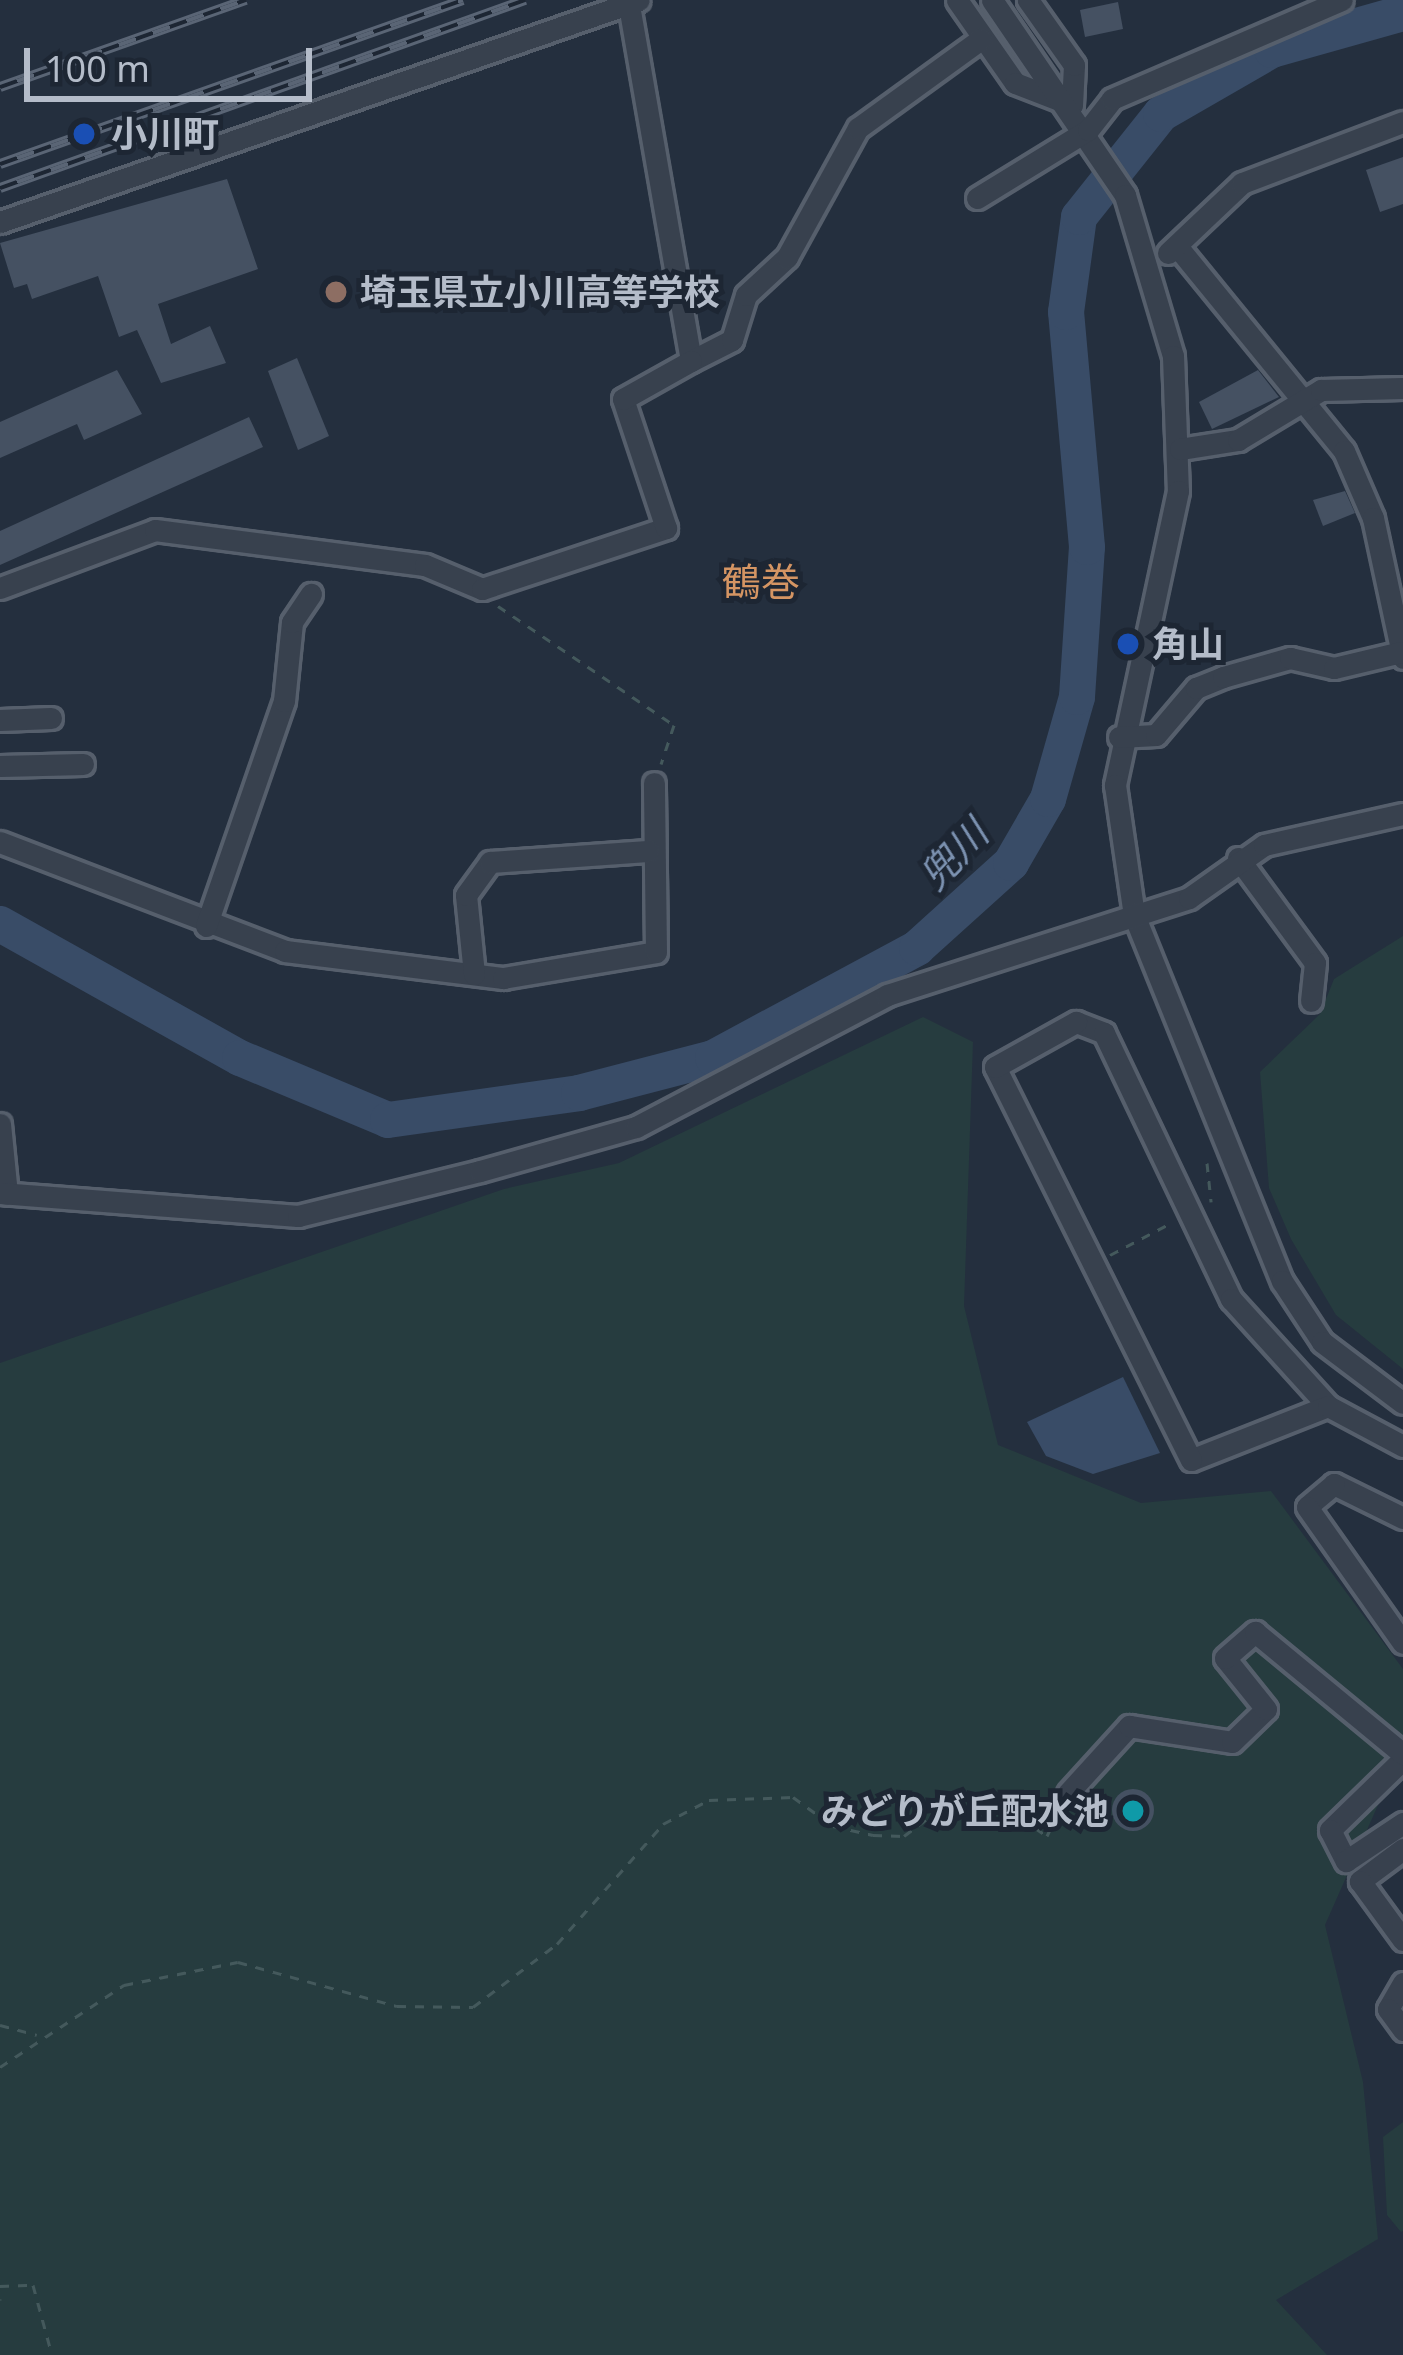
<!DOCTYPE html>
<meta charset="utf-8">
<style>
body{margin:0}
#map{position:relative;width:1403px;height:2355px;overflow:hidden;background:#242f3e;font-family:"Noto Sans","Noto Sans JP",sans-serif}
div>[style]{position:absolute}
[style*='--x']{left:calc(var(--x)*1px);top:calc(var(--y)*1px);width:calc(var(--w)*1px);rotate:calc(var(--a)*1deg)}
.green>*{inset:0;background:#263c3f}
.water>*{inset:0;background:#394c67}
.river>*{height:36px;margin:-18px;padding:0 18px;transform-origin:18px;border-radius:18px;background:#394c67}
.building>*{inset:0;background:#455162}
.round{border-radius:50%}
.path>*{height:3px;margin-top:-1.5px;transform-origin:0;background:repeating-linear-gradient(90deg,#44595c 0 9px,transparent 0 18px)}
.roads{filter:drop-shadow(3px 0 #565f6c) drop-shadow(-3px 0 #565f6c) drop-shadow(0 3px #565f6c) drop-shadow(0 -3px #565f6c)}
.minor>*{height:21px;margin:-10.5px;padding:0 10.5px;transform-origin:10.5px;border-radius:10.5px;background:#38414e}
.rail>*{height:10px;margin-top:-5px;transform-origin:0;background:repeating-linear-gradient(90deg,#1d2633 0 18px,#5a6575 0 36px);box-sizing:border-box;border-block:3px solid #5a6575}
.dots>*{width:33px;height:33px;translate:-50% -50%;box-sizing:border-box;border:6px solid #1d2633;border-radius:50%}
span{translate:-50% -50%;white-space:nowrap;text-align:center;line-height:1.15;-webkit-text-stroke:10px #1d2633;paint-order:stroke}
.poi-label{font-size:36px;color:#b4bcc9;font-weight:700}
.left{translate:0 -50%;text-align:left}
.right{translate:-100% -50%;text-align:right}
.neighbourhood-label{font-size:39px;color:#d59563}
.water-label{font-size:39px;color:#7c92b1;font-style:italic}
.scale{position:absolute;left:24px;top:48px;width:288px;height:54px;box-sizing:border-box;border:6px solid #b4bcc9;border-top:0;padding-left:15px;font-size:36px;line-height:42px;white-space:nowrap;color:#b4bcc9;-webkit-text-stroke:9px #1d2633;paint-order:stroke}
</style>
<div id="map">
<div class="green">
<div style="clip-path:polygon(1403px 936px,1403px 1369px,1336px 1315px,1291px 1239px,1269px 1188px,1260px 1072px,1320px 1014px,1334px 979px)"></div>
<div style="clip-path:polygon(923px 1017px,973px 1042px,964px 1306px,998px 1445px,1141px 1503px,1271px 1491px,1403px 1669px,1403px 1779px,1382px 1796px,1325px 1925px,1363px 2082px,1378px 2239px,1276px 2300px,1327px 2355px,0 2355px,0 1363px,504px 1189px,619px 1163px)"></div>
<div style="clip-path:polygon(1403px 2122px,1403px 2231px,1401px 2232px,1387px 2215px,1383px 2137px)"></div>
</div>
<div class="water">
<div style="clip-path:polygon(1123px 1377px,1160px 1453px,1093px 1474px,1046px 1456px,1027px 1422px)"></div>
</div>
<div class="river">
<div style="--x:0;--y:924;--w:275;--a:29.2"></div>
<div style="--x:240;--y:1058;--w:160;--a:22.7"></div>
<div style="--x:388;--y:1120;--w:193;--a:-8"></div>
<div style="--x:579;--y:1093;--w:138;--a:-14.6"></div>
<div style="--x:713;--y:1058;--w:232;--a:-28.3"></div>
<div style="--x:917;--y:948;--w:127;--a:-42.1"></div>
<div style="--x:1011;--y:863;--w:74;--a:-60"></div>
<div style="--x:1048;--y:799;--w:106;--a:-74.1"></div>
<div style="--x:1077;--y:697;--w:150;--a:-86.2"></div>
<div style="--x:1087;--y:547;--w:236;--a:-95.1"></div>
<div style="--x:1066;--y:312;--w:96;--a:-82.2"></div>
<div style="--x:1079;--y:217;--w:132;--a:-51.5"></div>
<div style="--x:1161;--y:114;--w:128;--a:-30"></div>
<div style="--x:1272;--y:50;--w:136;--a:-15.8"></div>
</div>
<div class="building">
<div style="clip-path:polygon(1118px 2px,1123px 29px,1085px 37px,1080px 10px)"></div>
<div style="clip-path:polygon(1403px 157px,1403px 204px,1380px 212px,1366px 170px)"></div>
<div style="clip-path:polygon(227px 179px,258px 269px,158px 304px,171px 344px,210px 326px,226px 363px,161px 383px,137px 330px,119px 337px,98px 276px,32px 299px,27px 284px,14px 288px,0 243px)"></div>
<div style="clip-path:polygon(297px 358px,329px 436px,298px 450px,268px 371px)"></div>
<div style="clip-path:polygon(117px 370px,142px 414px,84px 440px,77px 424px,0 458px,0 422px)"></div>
<div style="clip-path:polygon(1258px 370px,1279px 397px,1212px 429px,1199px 402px)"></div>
<div style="clip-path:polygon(249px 417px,263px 447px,0 565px,0 531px)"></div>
<div style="clip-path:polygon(1345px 491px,1355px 513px,1323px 526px,1313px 500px)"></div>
<div class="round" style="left:1112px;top:1789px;width:42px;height:42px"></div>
</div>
<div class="path">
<div style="--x:498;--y:606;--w:212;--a:34.1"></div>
<div style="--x:674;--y:725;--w:41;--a:108.4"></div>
<div style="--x:1207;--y:1163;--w:39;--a:84"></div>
<div style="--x:1110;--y:1255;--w:69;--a:-27.7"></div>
<div style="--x:0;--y:2025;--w:38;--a:15"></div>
<div style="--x:0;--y:2067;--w:149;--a:-33.5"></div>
<div style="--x:124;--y:1985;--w:116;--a:-11.4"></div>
<div style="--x:238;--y:1962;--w:165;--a:15.5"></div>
<div style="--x:397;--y:2006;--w:76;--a:0.8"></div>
<div style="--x:473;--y:2007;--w:105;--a:-36.9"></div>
<div style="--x:557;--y:1944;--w:160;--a:-48.5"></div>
<div style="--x:663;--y:1824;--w:52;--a:-27.6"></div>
<div style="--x:709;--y:1800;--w:84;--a:-2"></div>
<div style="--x:793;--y:1797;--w:49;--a:35.9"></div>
<div style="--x:833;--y:1826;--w:41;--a:12.7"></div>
<div style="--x:873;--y:1835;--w:31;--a:2"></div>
<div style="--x:904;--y:1836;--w:70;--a:-36.9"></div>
<div style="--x:960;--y:1794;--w:31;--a:6"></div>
<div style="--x:991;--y:1797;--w:68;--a:34.9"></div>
<div style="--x:1047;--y:1836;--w:26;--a:-65"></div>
<div style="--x:0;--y:2286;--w:33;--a:-2"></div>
<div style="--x:33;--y:2285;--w:73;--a:74.8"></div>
<div style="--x:0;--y:2299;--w:1;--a:90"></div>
</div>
<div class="roads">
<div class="minor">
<div style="--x:957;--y:0;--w:101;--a:55.1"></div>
<div style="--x:1015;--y:83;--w:61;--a:21.1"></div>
<div style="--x:1072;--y:105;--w:40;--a:-87.1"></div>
<div style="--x:1074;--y:65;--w:80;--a:-125.3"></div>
<div style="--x:992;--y:0;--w:236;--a:55.7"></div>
<div style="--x:1125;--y:195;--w:168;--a:73.4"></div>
<div style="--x:1173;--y:356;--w:135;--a:87.9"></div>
<div style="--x:1178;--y:491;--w:301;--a:102.1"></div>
<div style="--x:1115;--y:785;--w:131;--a:81.7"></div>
<div style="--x:1134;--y:915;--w:395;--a:68"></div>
<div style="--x:1282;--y:1281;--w:73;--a:56.7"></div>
<div style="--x:1322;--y:1342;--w:101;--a:37"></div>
<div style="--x:630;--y:11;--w:355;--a:80.1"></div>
<div style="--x:691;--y:361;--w:46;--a:-27.1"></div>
<div style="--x:732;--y:340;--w:47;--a:-72.7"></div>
<div style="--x:746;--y:295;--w:56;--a:-42.8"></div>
<div style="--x:787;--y:257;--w:147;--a:-61.2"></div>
<div style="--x:858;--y:128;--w:152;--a:-35.9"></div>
<div style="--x:977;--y:198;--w:130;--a:-31.5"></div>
<div style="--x:1088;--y:130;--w:39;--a:-52"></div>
<div style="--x:1112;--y:99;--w:250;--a:-23.3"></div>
<div style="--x:0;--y:222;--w:676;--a:-19.16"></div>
<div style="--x:1180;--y:250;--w:259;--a:50.8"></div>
<div style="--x:1344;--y:451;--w:73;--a:66.6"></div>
<div style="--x:1373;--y:518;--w:143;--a:77.9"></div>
<div style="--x:1168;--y:253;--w:102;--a:-43.4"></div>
<div style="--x:1242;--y:183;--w:172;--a:-20.8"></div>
<div style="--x:1180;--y:449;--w:59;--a:-8.8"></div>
<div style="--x:1238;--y:440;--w:97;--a:-31.1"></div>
<div style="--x:1321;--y:390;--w:82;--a:-1.4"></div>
<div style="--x:0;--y:588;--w:165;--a:-20.5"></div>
<div style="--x:155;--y:530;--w:272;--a:7.4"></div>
<div style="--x:425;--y:565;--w:62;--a:22.8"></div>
<div style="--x:482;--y:589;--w:194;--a:-18.3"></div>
<div style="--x:666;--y:528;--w:136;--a:-108.4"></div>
<div style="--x:623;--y:399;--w:78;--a:-29.2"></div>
<div style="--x:0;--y:720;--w:51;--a:-2.2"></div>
<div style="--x:1119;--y:737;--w:37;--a:-3"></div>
<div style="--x:1156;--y:735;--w:62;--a:-49.6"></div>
<div style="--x:1196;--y:688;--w:29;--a:-22"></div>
<div style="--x:1223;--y:677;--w:70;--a:-15.8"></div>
<div style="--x:1290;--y:658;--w:45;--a:12.8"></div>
<div style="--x:1334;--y:668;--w:69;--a:-13.4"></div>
<div style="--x:0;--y:766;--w:83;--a:-1.4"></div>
<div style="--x:0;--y:842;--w:305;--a:20.9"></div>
<div style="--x:285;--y:951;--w:220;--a:7.1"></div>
<div style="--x:503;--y:978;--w:155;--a:-9.6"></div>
<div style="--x:656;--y:952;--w:169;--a:-90.7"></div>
<div style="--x:1238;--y:858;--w:130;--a:53.7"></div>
<div style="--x:1315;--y:963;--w:38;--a:96"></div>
<div style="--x:206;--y:926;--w:238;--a:-70.9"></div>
<div style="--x:284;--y:701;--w:79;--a:-84.2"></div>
<div style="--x:292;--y:622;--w:34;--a:-56"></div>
<div style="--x:474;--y:974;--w:79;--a:-95.8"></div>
<div style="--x:466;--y:895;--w:41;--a:-54"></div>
<div style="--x:490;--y:862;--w:158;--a:-4"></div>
<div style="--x:1076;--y:1022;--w:30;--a:21"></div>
<div style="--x:1104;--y:1033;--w:295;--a:64.5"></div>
<div style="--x:1231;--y:1299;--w:144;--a:47.8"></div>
<div style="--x:1328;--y:1406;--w:147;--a:158.5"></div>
<div style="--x:1191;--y:1460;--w:439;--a:-116.5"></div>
<div style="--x:995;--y:1067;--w:93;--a:-29.1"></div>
<div style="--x:0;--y:1124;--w:70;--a:84.3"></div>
<div style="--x:0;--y:1193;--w:299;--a:4.4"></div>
<div style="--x:298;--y:1216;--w:187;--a:-13.9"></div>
<div style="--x:480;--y:1171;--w:162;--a:-15.8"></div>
<div style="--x:636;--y:1127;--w:284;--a:-27.7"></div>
<div style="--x:887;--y:995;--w:317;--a:-17.8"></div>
<div style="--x:1189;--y:898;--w:92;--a:-35.2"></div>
<div style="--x:1264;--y:845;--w:142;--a:-12.6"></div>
<div style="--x:1328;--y:1406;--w:85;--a:28.1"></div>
<div style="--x:1403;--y:1518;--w:77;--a:-153.8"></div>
<div style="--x:1334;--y:1484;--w:35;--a:140"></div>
<div style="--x:1307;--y:1507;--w:166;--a:54.8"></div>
<div style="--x:1403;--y:1759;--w:102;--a:135.8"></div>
<div style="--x:1330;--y:1830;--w:35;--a:63"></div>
<div style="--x:1346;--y:1861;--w:69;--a:-33.7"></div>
<div style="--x:1068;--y:1793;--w:91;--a:-47.7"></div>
<div style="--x:1129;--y:1726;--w:104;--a:8.8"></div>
<div style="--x:1232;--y:1742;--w:47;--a:-44.1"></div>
<div style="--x:1266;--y:1709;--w:65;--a:-128.8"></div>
<div style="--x:1225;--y:1658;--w:40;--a:-41"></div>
<div style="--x:1255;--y:1632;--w:192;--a:39.5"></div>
<div style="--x:1403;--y:1849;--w:54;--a:143.3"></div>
<div style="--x:1360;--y:1881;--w:73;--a:53.9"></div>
<div style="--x:1403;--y:1983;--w:30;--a:120"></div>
<div style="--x:1388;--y:2009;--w:26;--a:54"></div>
</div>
</div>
<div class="rail">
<div style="--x:0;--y:87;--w:261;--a:-19.5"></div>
<div style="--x:0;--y:164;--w:491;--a:-19.5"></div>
<div style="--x:0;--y:188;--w:558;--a:-19.7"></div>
</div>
<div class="dots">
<div style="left:84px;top:134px;background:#1a4fb4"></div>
<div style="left:336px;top:292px;background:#8d6e63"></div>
<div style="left:1128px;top:644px;background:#1a4fb4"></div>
<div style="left:1133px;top:1811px;background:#0f9aa8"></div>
</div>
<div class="poi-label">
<span class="left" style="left:111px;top:134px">小川町</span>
<span class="left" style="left:360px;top:292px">埼玉県立小川高等学校</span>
<span class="left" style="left:1152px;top:644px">角山</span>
<span class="right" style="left:1109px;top:1811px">みどりが丘配水池</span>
</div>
<div class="neighbourhood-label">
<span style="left:761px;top:581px">鶴巻</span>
</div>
<div class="water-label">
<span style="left:953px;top:854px;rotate:-46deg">兜川</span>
</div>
<div class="scale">100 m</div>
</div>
